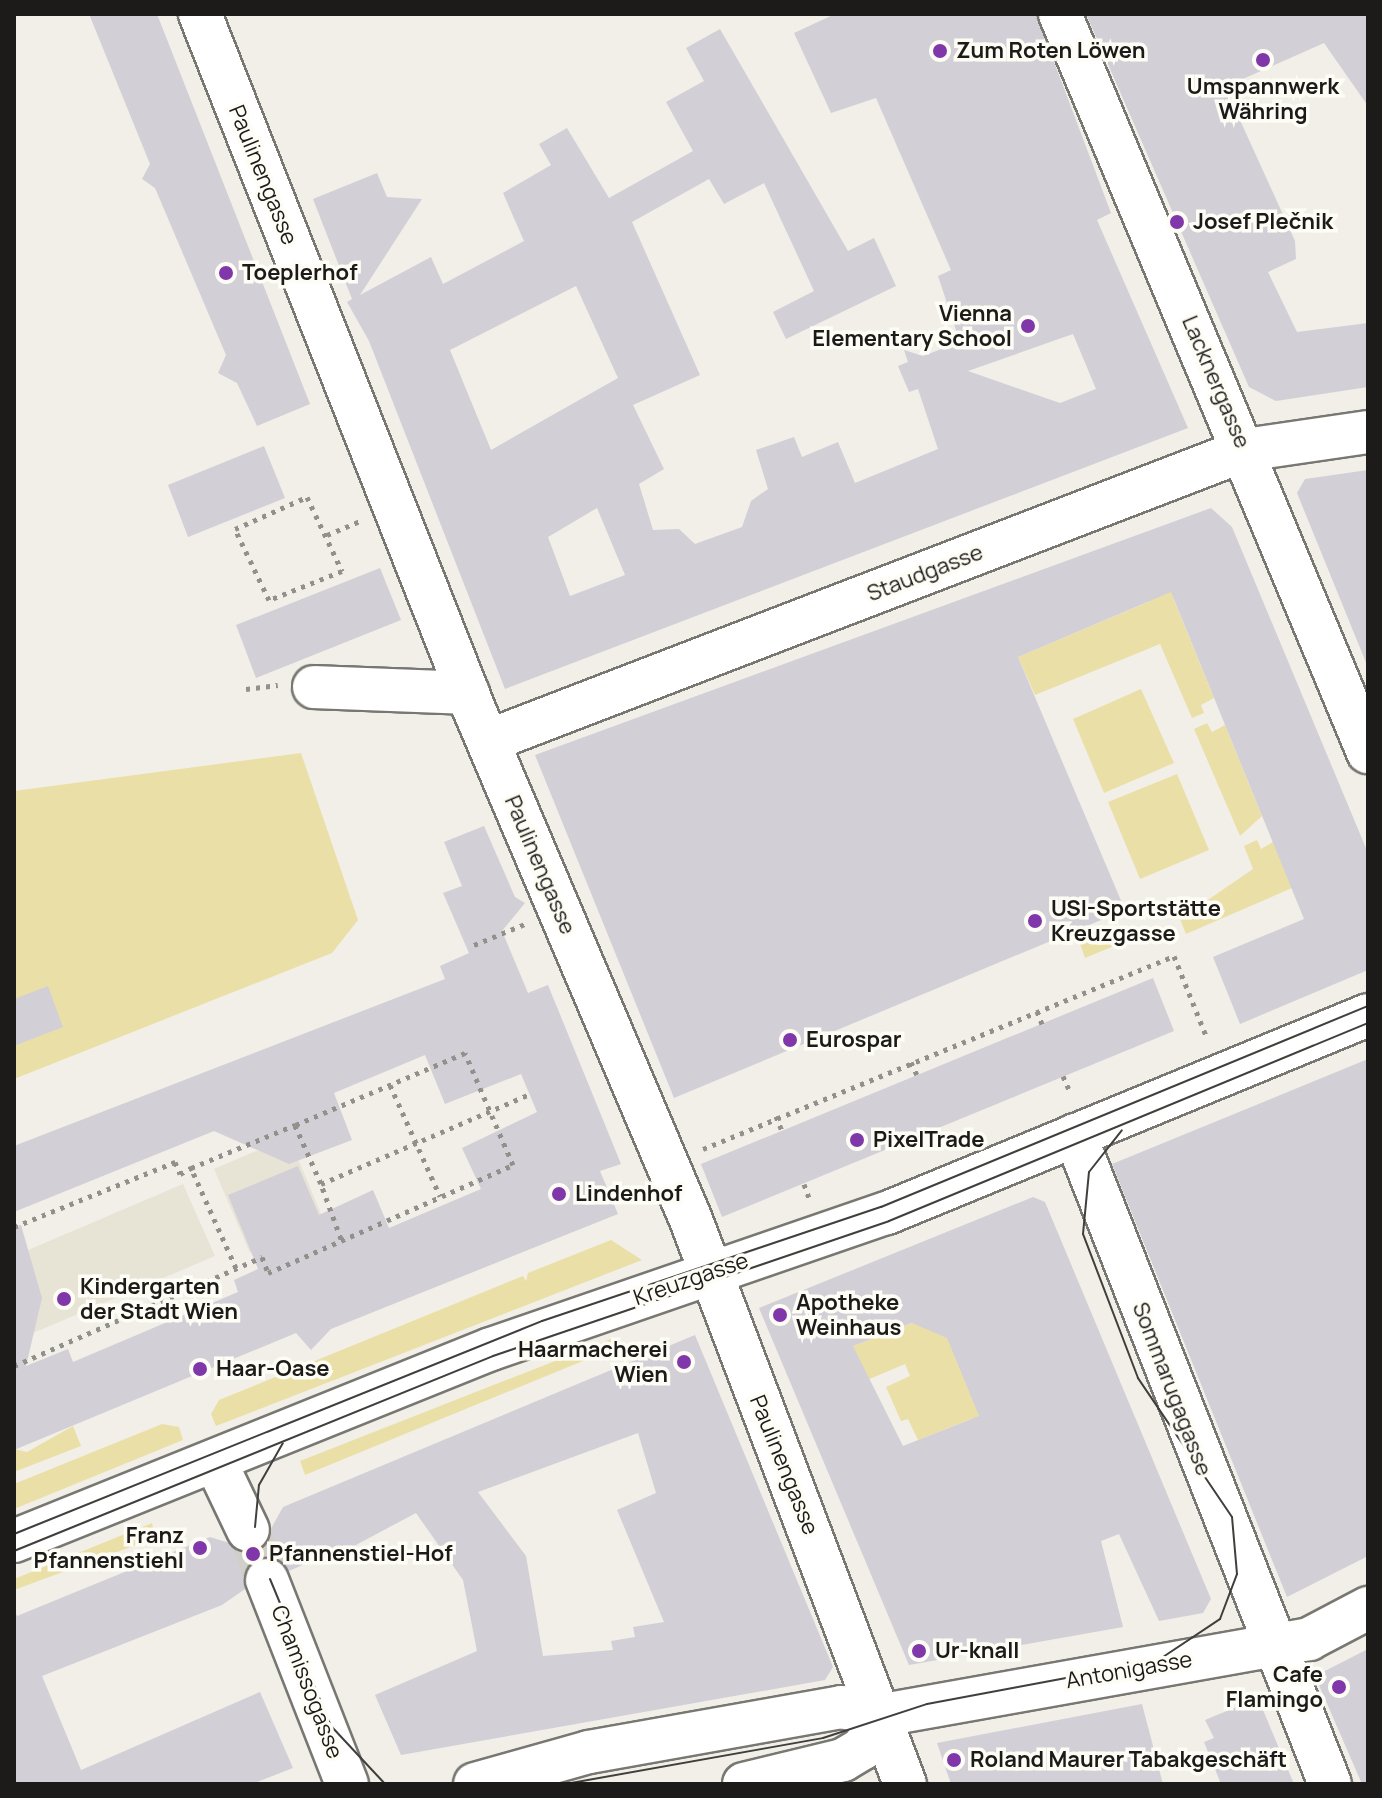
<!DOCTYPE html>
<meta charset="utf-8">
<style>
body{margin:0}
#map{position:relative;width:1382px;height:1798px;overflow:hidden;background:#f1efe8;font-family:Manrope,sans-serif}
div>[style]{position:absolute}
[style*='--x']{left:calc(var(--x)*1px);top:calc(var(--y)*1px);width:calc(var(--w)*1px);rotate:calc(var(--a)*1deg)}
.built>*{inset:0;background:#e7e4d6}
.green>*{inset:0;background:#eae0a7}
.building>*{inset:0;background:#d3cfd6}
.minor-tunnel>*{height:42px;margin-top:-21px;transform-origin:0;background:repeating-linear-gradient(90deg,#d1cfc9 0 42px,transparent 0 63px)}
.path>*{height:5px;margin-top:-2.5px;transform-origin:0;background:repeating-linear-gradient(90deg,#91908b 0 4px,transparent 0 10px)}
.roads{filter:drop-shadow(2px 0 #787771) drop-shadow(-2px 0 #787771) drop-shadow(0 2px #787771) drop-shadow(0 -2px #787771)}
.minor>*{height:42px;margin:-21px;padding:0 21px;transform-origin:21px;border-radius:21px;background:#fff}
.tram>*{height:2px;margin:-1px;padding:0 1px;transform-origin:1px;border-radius:1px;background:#403f3c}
.dots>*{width:22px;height:22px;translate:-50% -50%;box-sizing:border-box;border:4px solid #fefdf5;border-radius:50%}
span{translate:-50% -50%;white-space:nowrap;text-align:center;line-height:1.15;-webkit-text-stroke:7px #fefdf5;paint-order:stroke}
.poi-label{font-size:22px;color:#1c1b19;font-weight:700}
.left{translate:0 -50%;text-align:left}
.right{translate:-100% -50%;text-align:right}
.street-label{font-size:22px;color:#1c1b19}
.frame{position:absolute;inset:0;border:16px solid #1c1b19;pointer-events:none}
</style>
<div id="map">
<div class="built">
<div style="clip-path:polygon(289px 1137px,324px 1221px,250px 1253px,214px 1169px)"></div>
<div style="clip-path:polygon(183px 1184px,215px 1256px,14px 1341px,14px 1256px)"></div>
</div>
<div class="green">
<div style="clip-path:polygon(1189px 570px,1174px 600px,1214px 698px,1201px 705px,1204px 713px,1192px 718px,1160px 644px,1035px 695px,1018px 657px,1148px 602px)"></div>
<div style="clip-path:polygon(1141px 689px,1174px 763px,1104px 793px,1073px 719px)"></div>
<div style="clip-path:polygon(1207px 723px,1212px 732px,1225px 725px,1262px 816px,1240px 836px,1194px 729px)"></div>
<div style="clip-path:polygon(301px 753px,358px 920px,332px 953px,14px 1079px,14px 791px)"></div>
<div style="clip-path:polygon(1177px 774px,1209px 850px,1140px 879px,1108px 802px)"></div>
<div style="clip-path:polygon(1257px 840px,1261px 849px,1273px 842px,1292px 888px,1186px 934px,1180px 919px,1253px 869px,1244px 846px)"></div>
<div style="clip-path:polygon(1128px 925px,1133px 938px,1085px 958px,1080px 944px)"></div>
<div style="clip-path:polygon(611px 1240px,642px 1260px,216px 1426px,211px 1414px,219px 1400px,523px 1276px,526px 1281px,528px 1273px)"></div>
<div style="clip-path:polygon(940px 1318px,980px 1416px,1004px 1493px,971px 1419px,918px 1440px,908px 1419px,901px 1421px,886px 1387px,910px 1376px,905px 1364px,860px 1383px,853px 1346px,918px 1321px,928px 1330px)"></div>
<div style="clip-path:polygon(616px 1337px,612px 1349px,305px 1475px,300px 1461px)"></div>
<div style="clip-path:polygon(162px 1424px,179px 1427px,183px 1440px,14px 1509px,14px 1484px)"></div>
<div style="clip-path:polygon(73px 1426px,81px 1446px,14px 1472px,14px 1449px,27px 1452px)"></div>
<div style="clip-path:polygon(152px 1523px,155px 1538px,14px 1590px,14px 1579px)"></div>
</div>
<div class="building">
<div style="clip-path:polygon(89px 14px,157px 14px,310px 404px,257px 426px,237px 383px,218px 373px,226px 355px,155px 188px,142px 179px,150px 164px)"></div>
<div style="clip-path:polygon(evenodd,835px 14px,1036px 14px,1111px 213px,1097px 220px,1188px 428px,505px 689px,369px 341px,347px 302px,352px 299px,313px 199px,377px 173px,387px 197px,422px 199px,360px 295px,431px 257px,443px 284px,524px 241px,503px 193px,551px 165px,539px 144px,567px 128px,609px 198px,693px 151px,666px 102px,704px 81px,686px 48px,720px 29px,848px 251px,874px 238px,896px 286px,786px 339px,773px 312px,814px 291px,764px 183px,724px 204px,709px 179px,632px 222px,700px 375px,633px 405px,664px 469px,639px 484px,653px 530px,679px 529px,695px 544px,742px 527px,751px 501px,768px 489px,756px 450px,794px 437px,802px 457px,838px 442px,855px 483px,938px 449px,918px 389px,909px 392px,898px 366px,908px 362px,904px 350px,923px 356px,960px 342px,938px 276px,951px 270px,876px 98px,831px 113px,794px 33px,835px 14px,576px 286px,618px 378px,491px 450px,450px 350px,576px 286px,835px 14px,1073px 334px,1096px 389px,1060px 403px,968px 371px,1073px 334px,835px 14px,597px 508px,625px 575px,570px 596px,548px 537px,597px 508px)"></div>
<div style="clip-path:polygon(1086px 14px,1368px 14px,1368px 106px,1324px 43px,1225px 87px,1295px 241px,1296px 259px,1268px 272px,1297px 332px,1368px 323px,1368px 387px,1276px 401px,1249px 387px)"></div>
<div style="clip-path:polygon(264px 446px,285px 498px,188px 537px,168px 485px)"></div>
<div style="clip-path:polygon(1368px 470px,1368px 664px,1367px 665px,1297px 493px,1305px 479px)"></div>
<div style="clip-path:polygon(1211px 508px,1232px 527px,1368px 853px,1368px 970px,1240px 1024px,1213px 957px,1304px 919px,1171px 592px,1018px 657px,1125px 910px,674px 1098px,535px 755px)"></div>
<div style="clip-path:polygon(380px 568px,401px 620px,256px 678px,236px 625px)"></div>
<div style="clip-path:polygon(484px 826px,515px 897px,525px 903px,502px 931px,528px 993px,548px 985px,621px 1164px,600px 1171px,618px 1214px,331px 1329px,311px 1350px,296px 1333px,14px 1450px,14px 1227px,21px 1225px,42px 1298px,26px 1366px,68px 1349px,73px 1362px,238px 1292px,234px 1280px,258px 1269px,228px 1195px,298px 1166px,319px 1215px,373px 1190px,389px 1228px,481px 1189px,462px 1148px,537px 1112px,521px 1074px,445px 1104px,425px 1055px,334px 1093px,352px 1140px,289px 1164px,214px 1131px,14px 1212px,14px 1146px,445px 979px,440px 966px,469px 953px,443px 893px,462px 886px,444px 842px)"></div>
<div style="clip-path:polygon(1153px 978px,1174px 1031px,722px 1217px,701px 1164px)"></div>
<div style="clip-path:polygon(48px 986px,63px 1027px,14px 1046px,14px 999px)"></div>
<div style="clip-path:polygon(1368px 1059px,1368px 1556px,1287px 1597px,1112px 1164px)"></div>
<div style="clip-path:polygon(evenodd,1033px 1197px,1045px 1202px,1211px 1599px,1203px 1613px,1159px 1621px,1119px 1534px,1101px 1541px,1123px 1627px,909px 1665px,759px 1308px,1033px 1197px,912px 1323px,947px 1338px,979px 1416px,903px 1446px,853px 1346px,912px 1323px)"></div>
<div style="clip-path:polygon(evenodd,695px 1335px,833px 1667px,825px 1680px,401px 1755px,375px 1695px,477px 1651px,463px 1580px,416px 1513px,322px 1563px,321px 1557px,289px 1571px,271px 1556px,258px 1558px,243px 1576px,245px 1589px,222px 1605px,42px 1676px,81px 1770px,260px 1692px,293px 1768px,252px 1784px,14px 1784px,14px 1609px,17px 1616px,210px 1537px,258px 1552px,283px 1507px,695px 1335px,638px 1433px,656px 1493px,617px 1510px,664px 1622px,633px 1627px,635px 1637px,611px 1641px,613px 1650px,543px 1656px,526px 1556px,478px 1492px,638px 1433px)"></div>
<div style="clip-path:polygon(1368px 1649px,1368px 1784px,1362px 1784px,1315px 1676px)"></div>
<div style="clip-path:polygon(1258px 1698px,1294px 1784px,1221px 1784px,1204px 1742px,1214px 1738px,1205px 1720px)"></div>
<div style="clip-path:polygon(1142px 1704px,1163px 1784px,951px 1784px,937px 1743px)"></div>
</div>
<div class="minor-tunnel">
<div style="--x:248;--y:1530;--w:53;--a:69.2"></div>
</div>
<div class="path">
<div style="--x:307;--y:497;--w:82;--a:64.7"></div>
<div style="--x:342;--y:571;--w:79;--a:158.3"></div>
<div style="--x:269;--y:600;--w:79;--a:-115.6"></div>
<div style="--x:235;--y:529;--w:79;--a:-24"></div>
<div style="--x:327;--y:535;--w:36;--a:-23"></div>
<div style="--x:246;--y:689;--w:32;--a:-7"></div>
<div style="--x:474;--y:945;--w:55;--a:-22.4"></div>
<div style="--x:1037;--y:1011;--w:14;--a:69"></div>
<div style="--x:911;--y:1062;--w:14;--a:65"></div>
<div style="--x:1063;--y:1076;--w:17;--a:66"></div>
<div style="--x:390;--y:1085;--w:122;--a:65.8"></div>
<div style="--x:776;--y:1116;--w:16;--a:68"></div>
<div style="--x:937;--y:1128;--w:17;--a:65"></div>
<div style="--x:703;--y:1149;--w:509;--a:-22.28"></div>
<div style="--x:1174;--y:956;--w:88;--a:68.1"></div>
<div style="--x:804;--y:1184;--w:15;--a:70"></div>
<div style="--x:14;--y:1227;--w:174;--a:-22"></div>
<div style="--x:175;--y:1162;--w:13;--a:67"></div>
<div style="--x:180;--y:1174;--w:13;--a:-29"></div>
<div style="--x:341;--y:1239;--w:59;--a:-110"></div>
<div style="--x:321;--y:1184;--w:228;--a:-23.3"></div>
<div style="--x:236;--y:1268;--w:110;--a:-114.2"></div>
<div style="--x:191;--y:1168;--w:113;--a:-22.5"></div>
<div style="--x:14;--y:1366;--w:271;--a:-23.7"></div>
<div style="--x:262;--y:1257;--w:17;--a:69"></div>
<div style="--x:268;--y:1273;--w:268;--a:-23.8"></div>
<div style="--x:513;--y:1165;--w:122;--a:-113.2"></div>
<div style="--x:465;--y:1053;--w:185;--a:157"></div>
<div style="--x:295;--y:1125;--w:64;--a:66.2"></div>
</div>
<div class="roads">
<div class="minor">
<div style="--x:200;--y:14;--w:747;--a:68.48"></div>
<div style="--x:474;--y:709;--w:555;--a:66.99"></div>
<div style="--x:691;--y:1220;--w:603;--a:69.22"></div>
<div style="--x:1060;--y:14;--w:800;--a:67.35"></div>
<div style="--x:314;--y:687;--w:154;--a:2.2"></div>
<div style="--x:488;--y:741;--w:811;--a:-21.03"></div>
<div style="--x:1245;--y:450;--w:124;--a:-8.3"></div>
<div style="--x:1075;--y:1135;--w:697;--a:68.55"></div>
<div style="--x:216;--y:1463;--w:74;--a:64.5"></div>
<div style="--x:14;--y:1541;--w:514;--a:-21.93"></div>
<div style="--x:491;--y:1349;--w:419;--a:-19"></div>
<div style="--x:887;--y:1213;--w:520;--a:-22.37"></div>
<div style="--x:267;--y:1580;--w:219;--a:68.6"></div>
<div style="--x:475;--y:1784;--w:118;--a:-15.7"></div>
<div style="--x:589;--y:1752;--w:256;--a:-10.1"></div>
<div style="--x:841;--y:1707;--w:43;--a:10.8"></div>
<div style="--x:883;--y:1715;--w:433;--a:-10.1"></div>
<div style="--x:1309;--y:1639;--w:67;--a:-27.7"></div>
<div style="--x:744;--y:1784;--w:102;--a:-13.6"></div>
<div style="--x:843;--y:1760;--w:23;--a:-31"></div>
<div style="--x:863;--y:1748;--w:39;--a:-59"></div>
</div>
</div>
<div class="tram">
<div style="--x:255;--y:1527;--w:42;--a:-84.6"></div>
<div style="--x:259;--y:1485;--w:48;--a:-60.3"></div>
<div style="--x:14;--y:1534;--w:569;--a:-21.97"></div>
<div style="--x:542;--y:1321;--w:358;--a:-18.6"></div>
<div style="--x:881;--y:1207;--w:527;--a:-22.43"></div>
<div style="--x:14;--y:1551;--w:517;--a:-22.15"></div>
<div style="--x:493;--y:1356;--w:418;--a:-18.8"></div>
<div style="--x:889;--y:1221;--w:518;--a:-22.46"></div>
<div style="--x:270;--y:1579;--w:159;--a:67.5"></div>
<div style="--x:331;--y:1726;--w:79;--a:47"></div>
<div style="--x:565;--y:1784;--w:262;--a:-10.1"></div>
<div style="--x:823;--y:1738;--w:109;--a:-18.1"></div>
<div style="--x:927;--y:1704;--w:234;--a:-10.6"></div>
<div style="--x:1157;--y:1661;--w:76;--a:-33.7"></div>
<div style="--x:1220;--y:1619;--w:48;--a:-69.3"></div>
<div style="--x:1237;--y:1574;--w:57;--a:-95"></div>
<div style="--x:1232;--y:1517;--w:168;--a:-124.1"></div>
<div style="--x:1138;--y:1378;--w:154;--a:-110.9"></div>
<div style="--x:1083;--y:1234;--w:62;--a:-84.5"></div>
<div style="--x:1089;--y:1172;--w:53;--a:-51.8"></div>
</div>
<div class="dots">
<div style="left:940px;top:51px;background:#8037a9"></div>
<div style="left:1263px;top:60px;background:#8037a9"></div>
<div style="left:1177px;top:222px;background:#8037a9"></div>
<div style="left:226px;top:273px;background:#8037a9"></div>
<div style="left:1028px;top:326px;background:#8037a9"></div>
<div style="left:1035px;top:921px;background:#8037a9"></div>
<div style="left:790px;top:1040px;background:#8037a9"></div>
<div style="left:857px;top:1140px;background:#8037a9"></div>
<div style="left:559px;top:1194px;background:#8037a9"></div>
<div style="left:64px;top:1299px;background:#8037a9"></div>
<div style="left:780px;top:1315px;background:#8037a9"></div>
<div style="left:684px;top:1362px;background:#8037a9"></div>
<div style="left:200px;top:1369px;background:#8037a9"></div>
<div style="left:200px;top:1548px;background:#8037a9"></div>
<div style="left:253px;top:1554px;background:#8037a9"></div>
<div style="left:919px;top:1651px;background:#8037a9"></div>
<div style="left:1339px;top:1687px;background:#8037a9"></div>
<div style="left:954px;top:1760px;background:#8037a9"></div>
</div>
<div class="poi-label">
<span class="left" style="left:956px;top:51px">Zum Roten Löwen</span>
<span style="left:1263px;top:99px">Umspannwerk<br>Währing</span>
<span class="left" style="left:1193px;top:222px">Josef Plečnik</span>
<span class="left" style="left:242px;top:273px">Toeplerhof</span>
<span class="right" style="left:1012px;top:326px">Vienna<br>Elementary School</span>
<span class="left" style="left:1051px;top:921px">USI-Sportstätte<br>Kreuzgasse</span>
<span class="left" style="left:806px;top:1040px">Eurospar</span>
<span class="left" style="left:873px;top:1140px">PixelTrade</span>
<span class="left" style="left:575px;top:1194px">Lindenhof</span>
<span class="left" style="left:80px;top:1299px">Kindergarten<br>der Stadt Wien</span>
<span class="left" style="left:796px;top:1315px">Apotheke<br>Weinhaus</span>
<span class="right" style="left:668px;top:1362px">Haarmacherei<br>Wien</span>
<span class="left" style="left:216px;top:1369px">Haar-Oase</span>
<span class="right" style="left:184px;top:1548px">Franz<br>Pfannenstiehl</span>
<span class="left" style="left:269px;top:1554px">Pfannenstiel-Hof</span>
<span class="left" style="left:935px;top:1651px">Ur-knall</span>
<span class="right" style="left:1323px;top:1687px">Cafe<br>Flamingo</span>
<span class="left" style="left:970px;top:1760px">Roland Maurer Tabakgeschäft</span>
</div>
<div class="street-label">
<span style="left:263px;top:175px;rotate:68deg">Paulinengasse</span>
<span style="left:1216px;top:382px;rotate:67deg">Lacknergasse</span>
<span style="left:925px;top:573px;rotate:-21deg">Staudgasse</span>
<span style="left:540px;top:865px;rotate:67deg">Paulinengasse</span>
<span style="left:691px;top:1279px;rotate:-19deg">Kreuzgasse</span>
<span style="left:1172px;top:1389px;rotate:69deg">Sommarugagasse</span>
<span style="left:784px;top:1465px;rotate:68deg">Paulinengasse</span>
<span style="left:1129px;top:1670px;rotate:-10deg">Antonigasse</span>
<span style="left:307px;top:1682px;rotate:69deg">Chamissogasse</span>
</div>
<div class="frame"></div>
</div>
